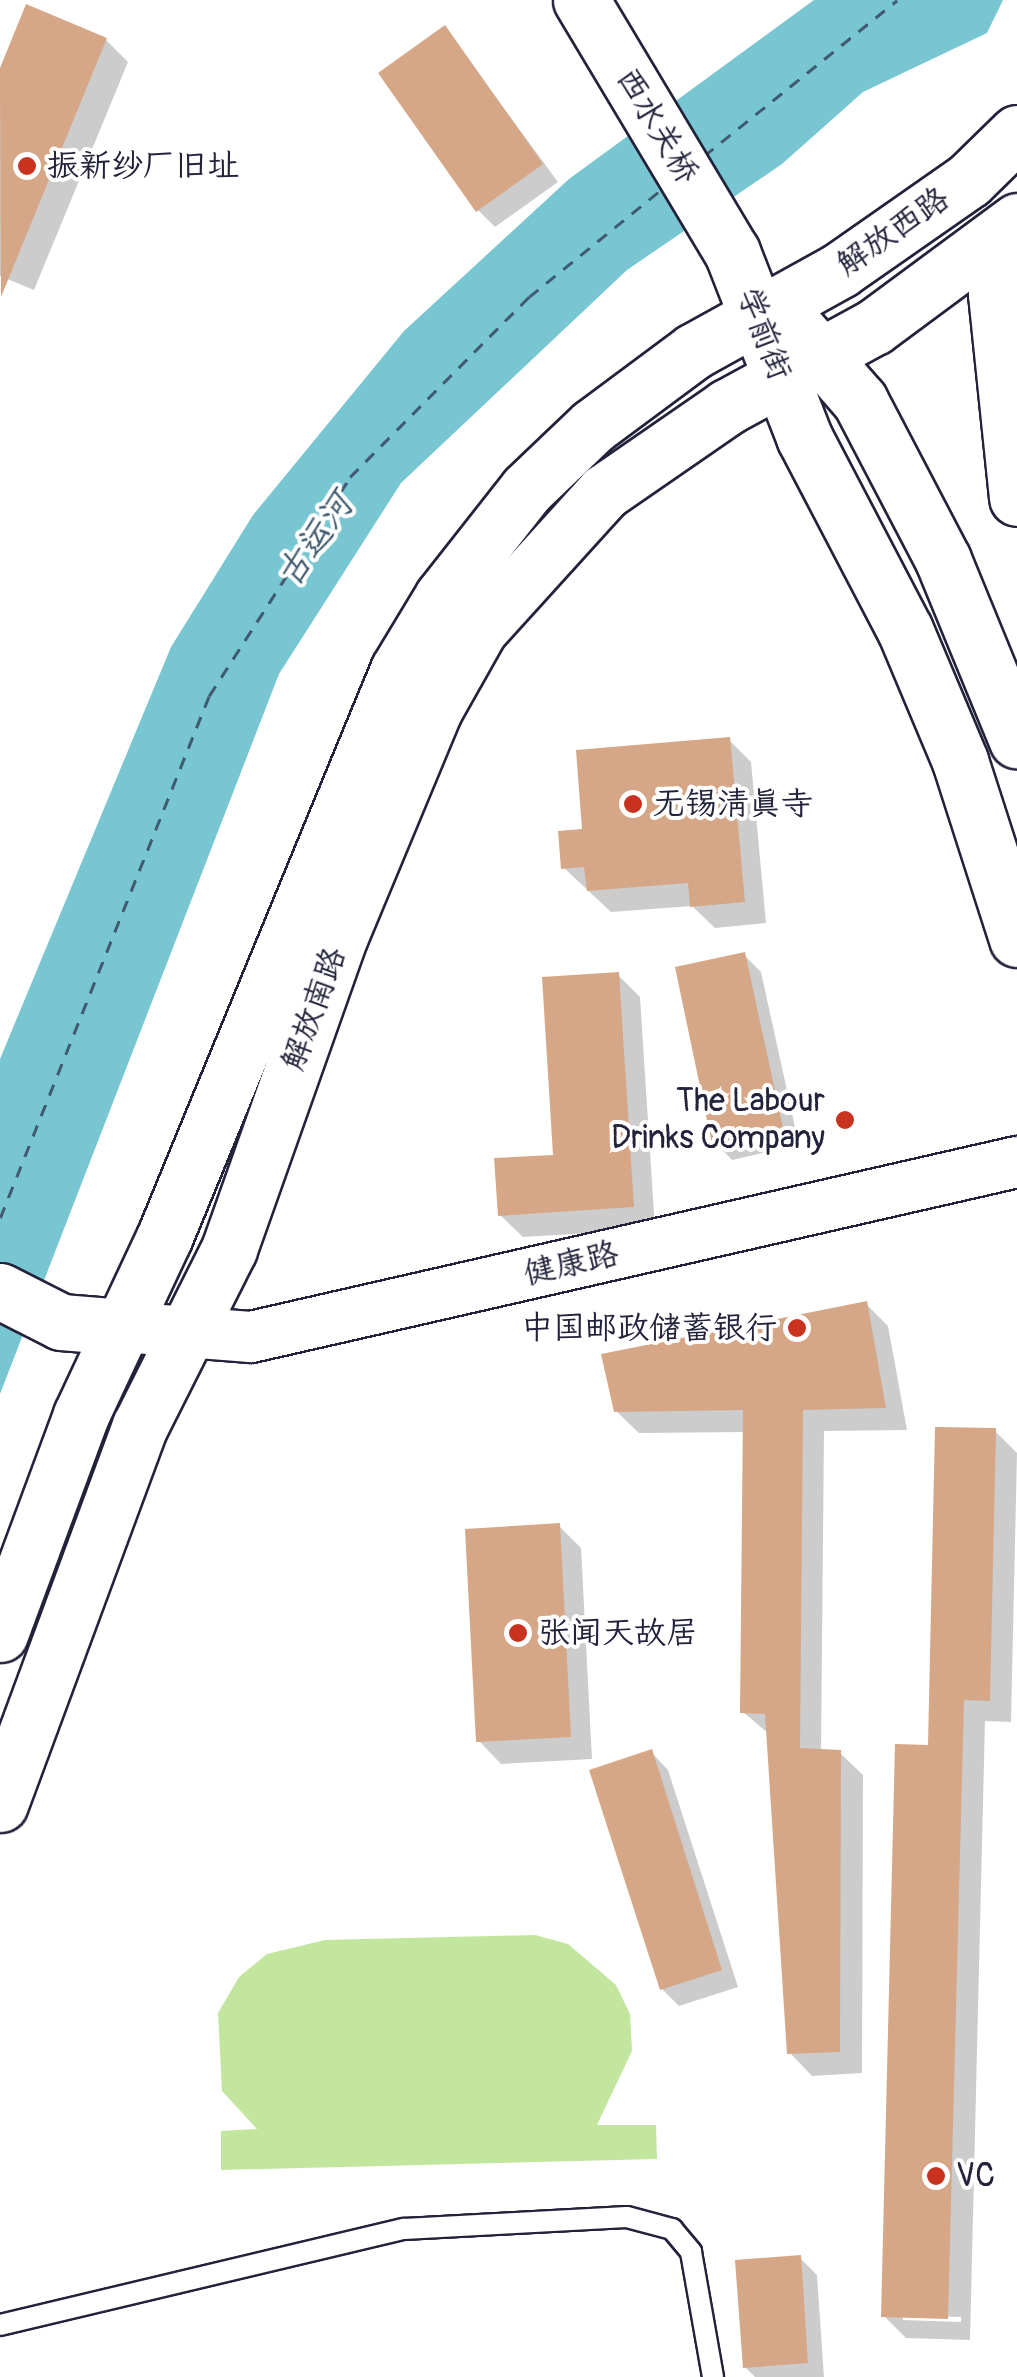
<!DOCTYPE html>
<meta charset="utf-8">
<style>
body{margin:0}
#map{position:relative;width:1017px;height:2377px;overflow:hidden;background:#fff;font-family:Pangolin,"LXGW WenKai TC",sans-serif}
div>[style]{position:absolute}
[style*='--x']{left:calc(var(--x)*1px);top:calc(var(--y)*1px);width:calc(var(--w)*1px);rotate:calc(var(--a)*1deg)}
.green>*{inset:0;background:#c3e69f}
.water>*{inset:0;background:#77c6d2}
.shadow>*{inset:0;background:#0003}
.ferry>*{height:2.5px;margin-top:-1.25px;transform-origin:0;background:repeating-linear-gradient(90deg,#405b70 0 12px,transparent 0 22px)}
.building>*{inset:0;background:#d5a787}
.roads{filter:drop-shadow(2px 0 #22223b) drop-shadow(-2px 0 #22223b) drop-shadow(0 2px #22223b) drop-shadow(0 -2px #22223b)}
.service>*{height:20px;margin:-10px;padding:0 10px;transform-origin:10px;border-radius:10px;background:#fff}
.tertiary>*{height:50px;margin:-25px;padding:0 25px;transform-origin:25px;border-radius:25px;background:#fff}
.secondary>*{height:55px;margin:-27.5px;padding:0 27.5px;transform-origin:27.5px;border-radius:27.5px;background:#fff}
.dots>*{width:28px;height:28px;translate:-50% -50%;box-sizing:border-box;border:5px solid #fff;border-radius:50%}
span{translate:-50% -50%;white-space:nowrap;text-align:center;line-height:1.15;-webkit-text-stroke:8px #fff;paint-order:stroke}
.street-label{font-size:32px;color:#22223b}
.poi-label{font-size:32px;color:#22223b}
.left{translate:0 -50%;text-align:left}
.right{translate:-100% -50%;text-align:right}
.water-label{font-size:35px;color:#405b70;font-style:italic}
</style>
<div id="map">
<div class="green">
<div style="clip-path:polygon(535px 1935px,568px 1944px,616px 1985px,630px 2014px,632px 2051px,597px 2125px,656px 2125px,657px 2159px,221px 2170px,221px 2131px,257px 2129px,222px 2091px,218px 2013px,239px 1977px,267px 1954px,325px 1940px)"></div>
</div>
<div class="water">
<div style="clip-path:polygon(814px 0,1003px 0,987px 33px,863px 92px,782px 164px,627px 270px,401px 483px,279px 674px,0 1394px,0 1059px,171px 647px,253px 515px,404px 331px,569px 179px)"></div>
</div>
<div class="shadow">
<div style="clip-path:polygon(28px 8px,106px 40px,128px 62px,34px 290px,0 276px,0 74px)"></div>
<div style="clip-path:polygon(445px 28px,558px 182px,495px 227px,478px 210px)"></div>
<div style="clip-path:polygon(729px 740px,751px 762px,766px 923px,715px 928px,692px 906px,611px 912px,564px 868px,585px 831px)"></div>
<div style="clip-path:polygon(744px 955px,761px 972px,799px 1145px,732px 1160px,715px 1142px)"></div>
<div style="clip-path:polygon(618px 975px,640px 997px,655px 1229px,523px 1237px,500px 1215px,556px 1157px)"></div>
<div style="clip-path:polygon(866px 1304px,888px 1326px,907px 1430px,824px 1431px,821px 1752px,840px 1753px,863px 1775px,862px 2073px,812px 2076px,790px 2053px,769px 1734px,743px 1712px,746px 1432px,639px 1433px,616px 1411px)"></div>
<div style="clip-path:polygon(evenodd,995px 1431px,1017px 1453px,1011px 1722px,985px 1721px,970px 2340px,906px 2338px,884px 2316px,930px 1747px,995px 1431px,903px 2315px,961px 2317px,961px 2322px,903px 2320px,903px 2315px)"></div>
<div style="clip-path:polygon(559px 1526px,581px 1548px,592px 1759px,501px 1764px,479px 1741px)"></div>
<div style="clip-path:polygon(651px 1752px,668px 1770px,738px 1987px,679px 2006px,662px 1989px)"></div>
<div style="clip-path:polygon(800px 2258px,817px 2275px,824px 2377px,755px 2377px,745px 2367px)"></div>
</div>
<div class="ferry">
<div style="--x:704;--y:156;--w:248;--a:-38.9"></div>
<div style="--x:0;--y:1218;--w:562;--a:-68.18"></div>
<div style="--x:209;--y:696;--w:260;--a:-57.2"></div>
<div style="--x:350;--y:477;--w:254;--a:-45.2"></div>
<div style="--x:529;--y:297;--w:171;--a:-39.1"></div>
</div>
<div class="building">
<div style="clip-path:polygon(26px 4px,107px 38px,1px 297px,0 68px)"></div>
<div style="clip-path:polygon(445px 25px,543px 164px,476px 212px,378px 73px)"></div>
<div style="clip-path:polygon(730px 737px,745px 902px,690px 907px,688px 883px,587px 891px,584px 867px,561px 869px,558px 831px,582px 829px,576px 750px)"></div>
<div style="clip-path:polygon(745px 952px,783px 1128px,712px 1144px,675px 967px)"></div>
<div style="clip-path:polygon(619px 972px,634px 1207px,498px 1216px,494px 1158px,553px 1155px,542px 977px)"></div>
<div style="clip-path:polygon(867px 1301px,886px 1408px,803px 1410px,800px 1748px,841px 1750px,840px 2052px,787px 2054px,765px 1714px,740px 1713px,743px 1410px,614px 1412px,601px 1354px)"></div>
<div style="clip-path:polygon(935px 1427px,996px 1428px,990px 1701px,964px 1700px,948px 2319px,881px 2317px,895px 1744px,928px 1745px)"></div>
<div style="clip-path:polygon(560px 1523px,571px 1737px,476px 1742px,465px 1529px)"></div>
<div style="clip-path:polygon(652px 1749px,722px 1970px,660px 1990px,589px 1770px)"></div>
<div style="clip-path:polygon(801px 2255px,808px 2363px,743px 2368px,735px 2260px)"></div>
</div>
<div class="roads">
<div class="service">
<div style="--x:0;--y:2325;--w:415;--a:-13.4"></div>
<div style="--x:404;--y:2229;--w:223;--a:-3.1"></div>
<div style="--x:627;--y:2217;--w:47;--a:14.9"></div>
<div style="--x:672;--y:2229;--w:30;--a:50"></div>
<div style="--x:691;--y:2252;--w:127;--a:80"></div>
</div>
<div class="tertiary">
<div style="--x:123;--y:1327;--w:128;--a:4.5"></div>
<div style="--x:251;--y:1337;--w:786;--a:-12.87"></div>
</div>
<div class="secondary">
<div style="--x:581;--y:0;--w:294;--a:59.1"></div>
<div style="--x:732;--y:252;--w:199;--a:68.7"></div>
<div style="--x:804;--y:437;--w:218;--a:62.4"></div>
<div style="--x:905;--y:630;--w:142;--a:67.2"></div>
<div style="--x:960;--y:761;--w:187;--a:72.2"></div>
<div style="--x:998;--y:240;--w:54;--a:92.1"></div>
<div style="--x:996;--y:294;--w:205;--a:84.1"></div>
<div style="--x:799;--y:331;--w:93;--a:48.9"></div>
<div style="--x:860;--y:401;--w:179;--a:62.4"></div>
<div style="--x:943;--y:560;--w:195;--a:67.7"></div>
<div style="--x:0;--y:1291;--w:68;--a:26.9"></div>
<div style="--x:61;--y:1322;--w:62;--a:4.6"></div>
<div style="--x:0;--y:1634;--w:233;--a:-69.7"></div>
<div style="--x:81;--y:1415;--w:195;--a:-64.9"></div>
<div style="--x:164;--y:1238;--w:614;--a:-67.61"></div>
<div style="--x:398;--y:670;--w:85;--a:-58.9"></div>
<div style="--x:442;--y:597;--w:137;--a:-51.8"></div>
<div style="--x:527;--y:489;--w:91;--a:-43.7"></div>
<div style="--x:593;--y:426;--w:126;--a:-36.6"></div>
<div style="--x:694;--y:351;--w:167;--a:-29"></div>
<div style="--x:840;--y:270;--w:157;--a:-34.9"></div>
<div style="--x:969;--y:180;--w:67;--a:-44.4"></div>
<div style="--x:0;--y:1804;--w:403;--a:-69.7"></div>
<div style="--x:140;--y:1426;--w:198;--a:-63.3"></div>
<div style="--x:229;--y:1249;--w:332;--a:-70.5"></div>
<div style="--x:340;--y:936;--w:245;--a:-67.4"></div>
<div style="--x:434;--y:710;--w:92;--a:-60.6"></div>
<div style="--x:479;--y:630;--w:186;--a:-47.8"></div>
<div style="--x:604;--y:492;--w:150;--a:-34.6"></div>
<div style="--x:727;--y:407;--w:167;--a:-28.6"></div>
<div style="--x:874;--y:327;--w:178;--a:-36.5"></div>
</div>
</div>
<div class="dots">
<div style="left:27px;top:166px;background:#c8321e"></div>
<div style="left:633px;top:804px;background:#c8321e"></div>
<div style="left:845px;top:1120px;background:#c8321e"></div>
<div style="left:797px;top:1328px;background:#c8321e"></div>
<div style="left:518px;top:1633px;background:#c8321e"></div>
<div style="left:936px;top:2176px;background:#c8321e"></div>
</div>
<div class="street-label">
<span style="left:657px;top:126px;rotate:59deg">西水关桥</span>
<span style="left:893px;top:232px;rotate:-35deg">解放西路</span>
<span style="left:764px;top:334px;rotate:69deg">学前街</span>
<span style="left:314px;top:1009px;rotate:-70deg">解放南路</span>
<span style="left:571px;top:1264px;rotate:-13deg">健康路</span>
</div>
<div class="poi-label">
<span class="left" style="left:47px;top:166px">振新纱厂旧址</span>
<span class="left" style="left:653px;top:804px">无锡清真寺</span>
<span class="right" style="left:825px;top:1120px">The Labour<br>Drinks Company</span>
<span class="right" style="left:777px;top:1328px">中国邮政储蓄银行</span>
<span class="left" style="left:538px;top:1633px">张闻天故居</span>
<span class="left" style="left:956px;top:2176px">VC</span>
</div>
<div class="water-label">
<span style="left:315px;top:540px;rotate:-55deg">古运河</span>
</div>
</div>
